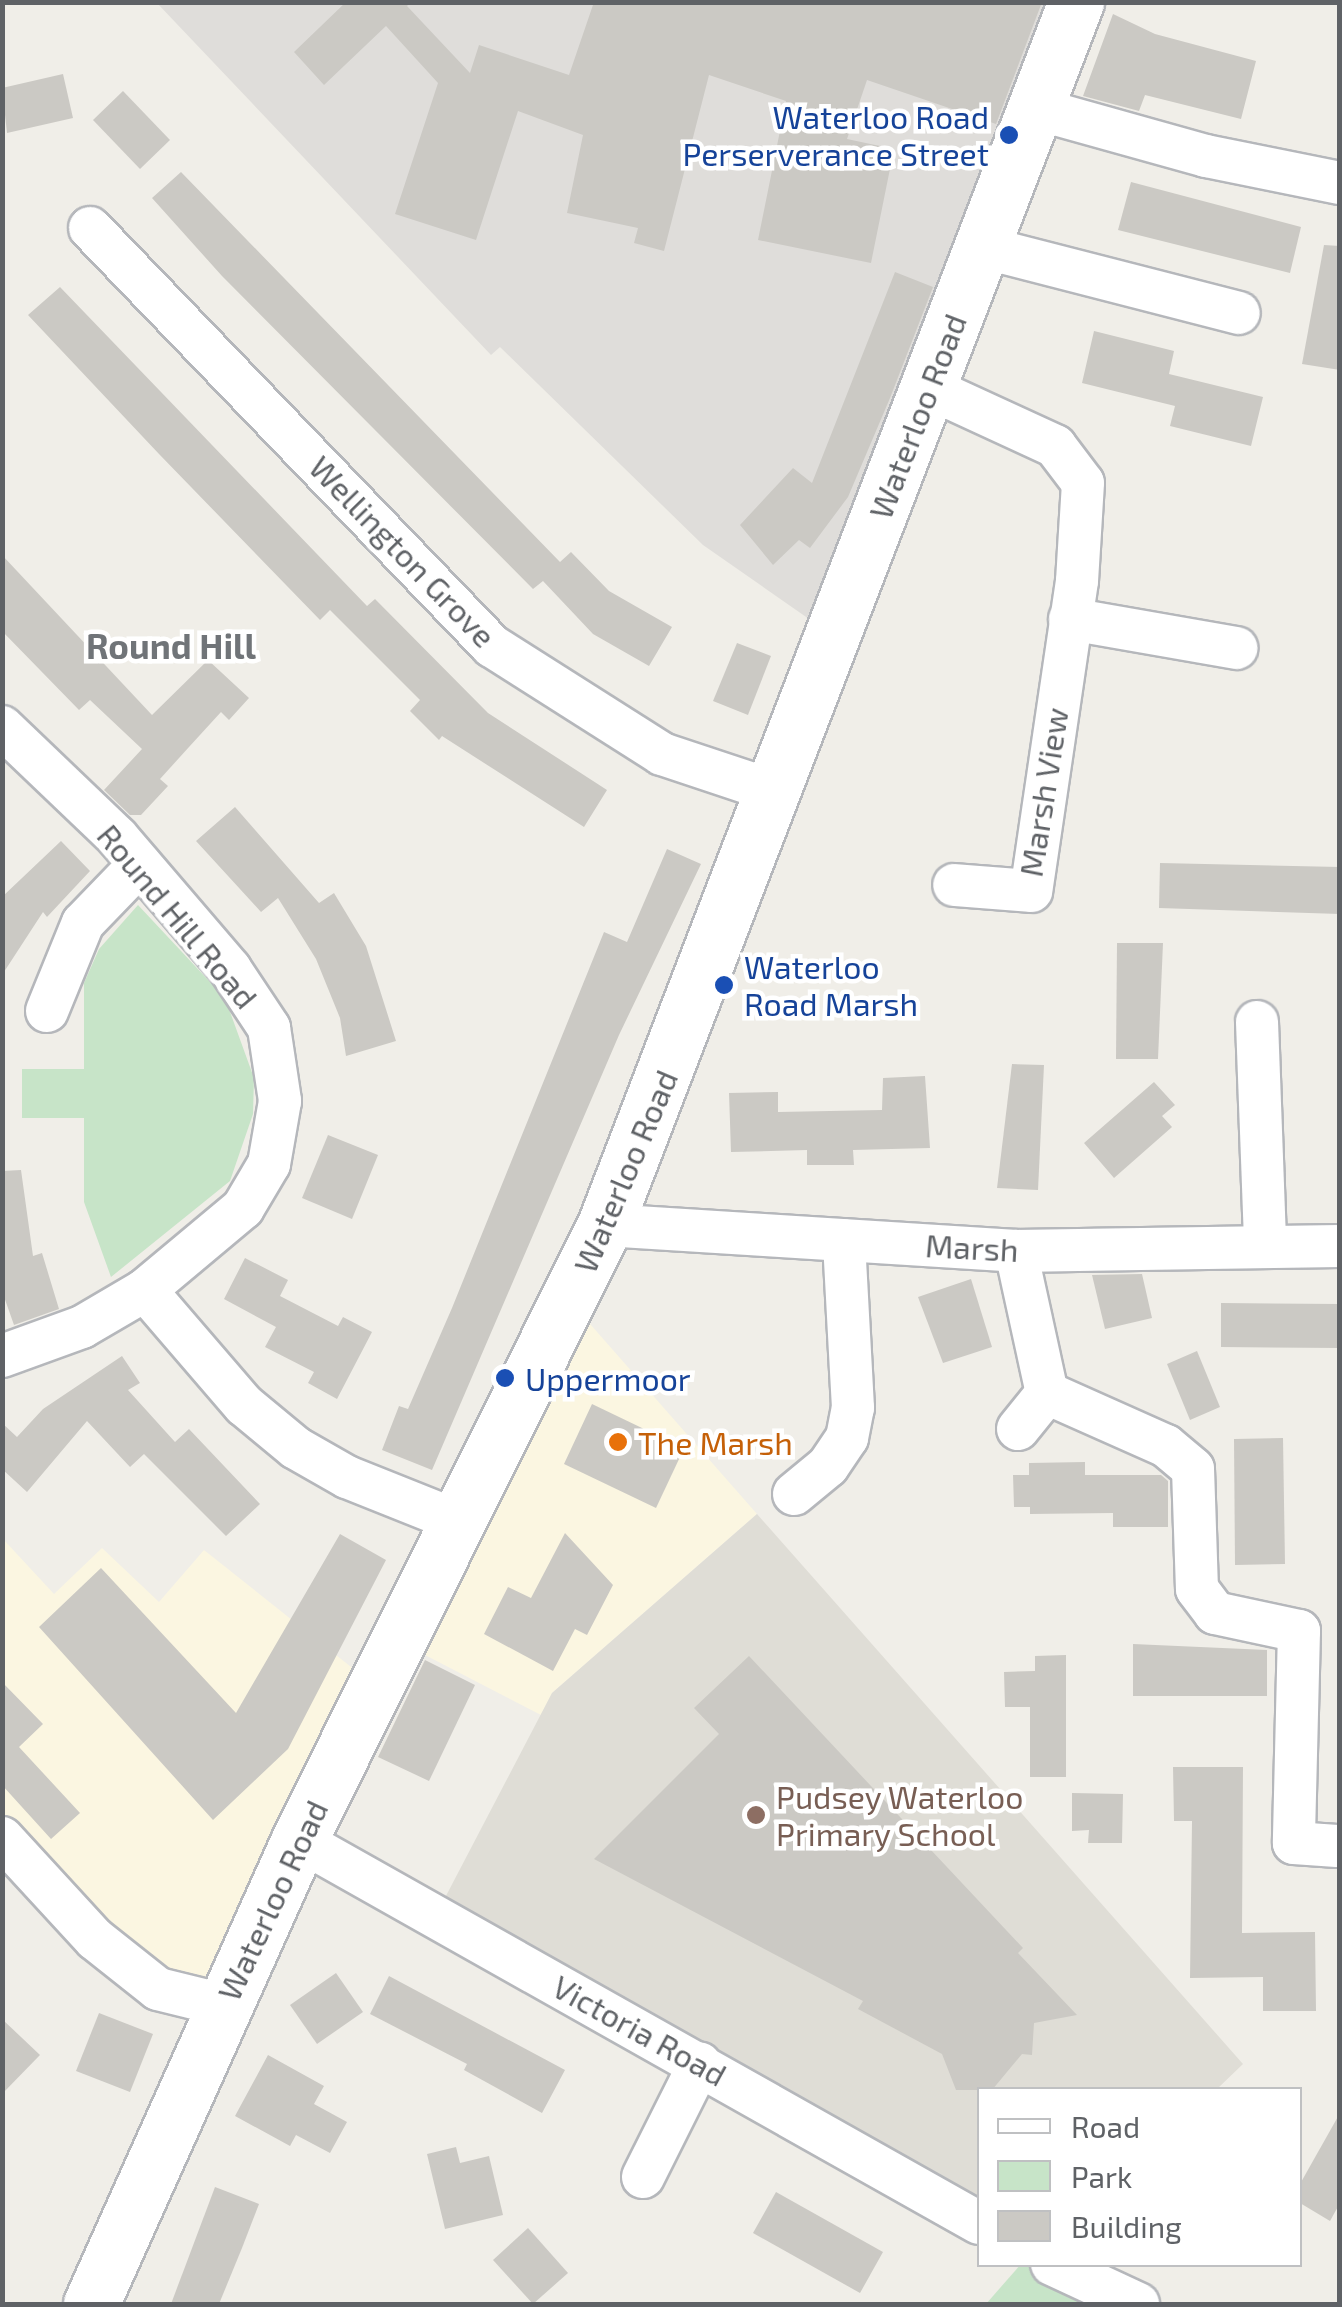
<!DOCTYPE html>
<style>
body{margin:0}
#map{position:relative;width:1342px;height:2307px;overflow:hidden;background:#f0eee8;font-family:"Exo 2",sans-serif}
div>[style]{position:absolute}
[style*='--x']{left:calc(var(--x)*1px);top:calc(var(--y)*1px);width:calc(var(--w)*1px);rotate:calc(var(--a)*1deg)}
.commercial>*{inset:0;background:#fbf6e1}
.industrial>*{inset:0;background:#dfddda}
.education>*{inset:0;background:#dfddd6}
.green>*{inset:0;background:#c7e4c8}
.building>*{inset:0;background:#cbc9c4}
.roads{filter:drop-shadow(2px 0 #b5b7bb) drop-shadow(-2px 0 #b5b7bb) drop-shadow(0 2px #b5b7bb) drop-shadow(0 -2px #b5b7bb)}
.street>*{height:42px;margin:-21px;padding:0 21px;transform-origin:21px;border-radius:21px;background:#fff}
.secondary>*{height:55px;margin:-27.5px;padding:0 27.5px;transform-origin:27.5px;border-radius:27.5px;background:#fff}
.dots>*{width:28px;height:28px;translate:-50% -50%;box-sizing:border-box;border:5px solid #fff;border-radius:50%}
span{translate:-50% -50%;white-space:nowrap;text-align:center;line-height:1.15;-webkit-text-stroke:9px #fff;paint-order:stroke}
.transit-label{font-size:32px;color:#164399}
.right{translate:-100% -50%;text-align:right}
.left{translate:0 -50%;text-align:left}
.street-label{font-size:32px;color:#5f6266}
.food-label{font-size:32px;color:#c56008}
.education-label{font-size:32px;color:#785e54}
.neighbourhood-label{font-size:35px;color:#707478;font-weight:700}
.frame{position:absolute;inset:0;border:5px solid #5f6266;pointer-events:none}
.legend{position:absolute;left:977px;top:2087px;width:325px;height:180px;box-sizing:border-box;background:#fff;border:2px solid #bfc0c2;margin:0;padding:12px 18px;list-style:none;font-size:30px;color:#5f6266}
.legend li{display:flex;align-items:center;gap:20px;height:50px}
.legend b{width:50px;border:2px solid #bfc0c2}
</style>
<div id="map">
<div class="commercial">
<div style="clip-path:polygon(569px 1300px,757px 1514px,552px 1693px,541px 1715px,398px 1641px)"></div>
<div style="clip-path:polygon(3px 1539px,54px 1594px,102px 1548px,159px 1602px,204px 1550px,375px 1686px,223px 2005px,158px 1989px,3px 1838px)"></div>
</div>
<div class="industrial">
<div style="clip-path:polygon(157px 3px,1076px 3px,832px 635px,703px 545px,500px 347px,491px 355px)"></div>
</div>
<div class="education">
<div style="clip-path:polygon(757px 1514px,1243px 2064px,1217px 2089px,979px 2090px,979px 2223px,436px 1915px,552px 1693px)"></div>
</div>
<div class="green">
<div style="clip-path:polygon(138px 905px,225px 998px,254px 1078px,253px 1114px,230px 1181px,111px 1277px,84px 1202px,84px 1118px,22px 1118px,22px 1069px,84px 1069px,84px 983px,99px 949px)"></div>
<div style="clip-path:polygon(1021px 2264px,1052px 2265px,1138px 2304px,986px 2304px)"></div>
</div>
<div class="building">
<div style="clip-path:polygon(346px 2px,411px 2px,407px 6px,470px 73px,479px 45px,569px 75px,594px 2px,1042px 2px,996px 124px,867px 80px,847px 139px,894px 149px,871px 263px,758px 240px,786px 101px,709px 75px,664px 251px,634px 243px,638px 228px,567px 213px,583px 135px,518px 111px,476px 240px,395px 214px,438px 83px,386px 26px,324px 85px,294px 52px)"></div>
<div style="clip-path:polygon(1113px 14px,1155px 34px,1256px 61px,1241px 119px,1145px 95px,1139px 111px,1083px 96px)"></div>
<div style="clip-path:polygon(63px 74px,73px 118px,7px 133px,2px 88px)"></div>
<div style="clip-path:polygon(123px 91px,170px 140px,140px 169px,93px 120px)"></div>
<div style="clip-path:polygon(181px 172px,560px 562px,571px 552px,609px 591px,672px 627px,649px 666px,593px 634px,543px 581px,533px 589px,222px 276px,152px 198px)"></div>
<div style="clip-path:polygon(1131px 182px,1301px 227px,1290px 273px,1118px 230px)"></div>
<div style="clip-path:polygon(1324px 245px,1340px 246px,1340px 370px,1302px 364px)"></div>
<div style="clip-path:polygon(895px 272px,933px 287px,890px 398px,848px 497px,810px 548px,799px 540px,773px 565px,740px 525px,793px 468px,812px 483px)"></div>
<div style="clip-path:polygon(60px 287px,367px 606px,375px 599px,488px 713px,607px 790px,584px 827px,442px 736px,439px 740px,410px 711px,420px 700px,330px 610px,320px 620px,159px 454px,28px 315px)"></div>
<div style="clip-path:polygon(1094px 331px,1174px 351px,1169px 374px,1263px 397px,1251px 446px,1170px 426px,1175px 406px,1082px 383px)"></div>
<div style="clip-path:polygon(2px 555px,152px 715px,208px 660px,249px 698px,229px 720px,221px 712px,189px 747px,160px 779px,168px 786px,141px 815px,130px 815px,104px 790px,142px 749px,90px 700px,79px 710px,2px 631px)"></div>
<div style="clip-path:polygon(737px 643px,771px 656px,748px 715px,713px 701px)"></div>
<div style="clip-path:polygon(235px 807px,319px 903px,334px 893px,366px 946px,396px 1041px,346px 1056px,340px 1018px,316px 959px,278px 898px,261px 912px,196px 841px)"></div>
<div style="clip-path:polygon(61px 841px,90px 871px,47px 917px,43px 912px,2px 975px,2px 897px)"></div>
<div style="clip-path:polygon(667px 849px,701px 864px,619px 1035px,432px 1470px,382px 1450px,399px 1406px,408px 1409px,452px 1308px,604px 932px,627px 942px)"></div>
<div style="clip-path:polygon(1160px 863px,1340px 867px,1340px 914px,1159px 908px)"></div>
<div style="clip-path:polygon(1117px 943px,1163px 943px,1158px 1059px,1116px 1059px)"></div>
<div style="clip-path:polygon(1012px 1064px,1044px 1065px,1038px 1190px,997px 1188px)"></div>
<div style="clip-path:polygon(925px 1076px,930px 1148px,853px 1150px,854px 1165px,807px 1165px,807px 1150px,731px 1152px,729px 1093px,778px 1092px,778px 1112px,882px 1110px,883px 1078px)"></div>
<div style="clip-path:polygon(1154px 1082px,1175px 1105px,1162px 1116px,1172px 1127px,1114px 1178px,1084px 1143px)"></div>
<div style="clip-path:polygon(328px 1135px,378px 1155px,352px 1219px,302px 1198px)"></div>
<div style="clip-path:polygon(21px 1170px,33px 1256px,42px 1253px,59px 1309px,14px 1325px,2px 1291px,2px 1171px)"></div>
<div style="clip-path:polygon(245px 1258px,288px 1280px,280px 1296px,338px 1326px,343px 1317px,372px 1332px,337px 1399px,308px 1383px,314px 1372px,265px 1347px,276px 1327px,224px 1299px)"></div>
<div style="clip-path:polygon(1142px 1274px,1152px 1318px,1105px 1329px,1092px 1275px)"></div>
<div style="clip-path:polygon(971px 1279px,992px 1347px,943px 1363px,918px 1297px)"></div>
<div style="clip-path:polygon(1221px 1303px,1340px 1304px,1340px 1348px,1221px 1347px)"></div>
<div style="clip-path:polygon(1197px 1351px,1220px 1407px,1190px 1420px,1167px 1364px)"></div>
<div style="clip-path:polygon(122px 1356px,140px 1383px,128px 1390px,175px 1442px,189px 1429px,260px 1504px,226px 1536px,144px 1454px,130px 1467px,87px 1421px,27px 1492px,2px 1469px,2px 1423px,17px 1437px,43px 1409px)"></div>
<div style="clip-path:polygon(592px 1404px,642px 1428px,680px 1457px,656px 1508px,564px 1464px)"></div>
<div style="clip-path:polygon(1283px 1438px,1285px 1564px,1235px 1565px,1234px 1439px)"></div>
<div style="clip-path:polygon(1085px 1462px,1085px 1475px,1161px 1475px,1168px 1481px,1168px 1527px,1113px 1527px,1113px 1513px,1030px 1514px,1030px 1507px,1014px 1507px,1013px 1475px,1029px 1475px,1029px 1463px)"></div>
<div style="clip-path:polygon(565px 1533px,613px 1585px,587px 1635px,575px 1629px,553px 1671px,484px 1634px,508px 1587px,531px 1598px)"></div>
<div style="clip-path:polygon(340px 1534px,386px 1560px,288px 1749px,213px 1820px,39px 1627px,101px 1568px,236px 1713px)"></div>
<div style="clip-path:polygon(1133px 1644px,1267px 1650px,1267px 1696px,1133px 1696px)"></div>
<div style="clip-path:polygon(1066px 1655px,1066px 1777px,1030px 1777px,1030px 1707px,1005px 1707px,1004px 1672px,1035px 1671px,1035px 1656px)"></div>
<div style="clip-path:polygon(749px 1656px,1023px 1948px,1018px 1953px,1077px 2015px,1034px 2023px,1032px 2055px,1022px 2054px,992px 2090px,956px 2090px,942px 2054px,858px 2009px,863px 2001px,594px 1859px,719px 1734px,694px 1708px)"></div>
<div style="clip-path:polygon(425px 1660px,475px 1685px,429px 1781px,378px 1757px)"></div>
<div style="clip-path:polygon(2px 1682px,43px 1724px,19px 1747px,80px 1813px,51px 1839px,2px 1785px)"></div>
<div style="clip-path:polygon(1173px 1767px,1243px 1767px,1242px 1933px,1315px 1932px,1316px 2011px,1263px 2011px,1263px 1977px,1190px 1978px,1192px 1821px,1174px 1821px)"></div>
<div style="clip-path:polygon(1072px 1793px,1123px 1794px,1122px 1843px,1088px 1843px,1089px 1830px,1072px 1831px)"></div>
<div style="clip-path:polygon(336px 1973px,363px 2012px,317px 2044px,290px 2005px)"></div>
<div style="clip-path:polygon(389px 1976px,565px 2070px,542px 2113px,464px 2070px,467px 2064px,370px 2014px)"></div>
<div style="clip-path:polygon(99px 2013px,153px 2034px,130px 2092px,76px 2071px)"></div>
<div style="clip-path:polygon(2px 2019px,40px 2055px,2px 2094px)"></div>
<div style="clip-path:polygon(268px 2055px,324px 2086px,314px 2104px,347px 2122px,330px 2153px,296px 2135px,290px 2146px,235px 2116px)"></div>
<div style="clip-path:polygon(1340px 2113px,1340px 2203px,1330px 2221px,1300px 2203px,1300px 2184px)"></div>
<div style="clip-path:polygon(456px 2147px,460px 2163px,489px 2156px,503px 2215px,445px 2229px,427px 2154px)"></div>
<div style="clip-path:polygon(215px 2187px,259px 2204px,242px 2248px,219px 2304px,171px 2304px)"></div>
<div style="clip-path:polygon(776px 2192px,883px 2252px,860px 2293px,753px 2233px)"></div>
<div style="clip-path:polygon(528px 2228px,568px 2273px,533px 2304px,493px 2260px)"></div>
</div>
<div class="roads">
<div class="street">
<div style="--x:1034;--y:108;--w:179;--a:15.6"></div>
<div style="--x:1206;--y:156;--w:137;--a:11.4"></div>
<div style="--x:90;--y:228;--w:580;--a:46.12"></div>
<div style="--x:492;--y:646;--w:201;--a:32.4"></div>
<div style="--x:662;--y:754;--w:120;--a:18.4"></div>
<div style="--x:982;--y:247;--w:265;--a:14.4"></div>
<div style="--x:929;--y:388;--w:139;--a:24.7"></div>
<div style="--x:1055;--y:446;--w:46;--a:52.9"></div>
<div style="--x:1083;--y:483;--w:98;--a:93.5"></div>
<div style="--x:1077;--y:581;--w:313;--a:98.4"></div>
<div style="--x:1031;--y:891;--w:77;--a:-175.5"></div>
<div style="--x:1070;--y:619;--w:169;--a:9.9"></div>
<div style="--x:2;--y:727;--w:159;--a:43.7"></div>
<div style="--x:117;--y:837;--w:174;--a:49.4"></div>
<div style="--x:230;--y:969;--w:71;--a:56.5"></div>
<div style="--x:269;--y:1028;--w:74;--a:81.4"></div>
<div style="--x:280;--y:1101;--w:64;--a:99.9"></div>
<div style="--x:269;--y:1164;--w:51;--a:120.6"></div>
<div style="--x:243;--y:1208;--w:128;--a:140.1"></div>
<div style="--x:145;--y:1290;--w:152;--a:49.3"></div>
<div style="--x:244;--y:1405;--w:67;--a:39.6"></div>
<div style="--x:296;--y:1448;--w:59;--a:29.6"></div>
<div style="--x:347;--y:1477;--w:118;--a:21.8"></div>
<div style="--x:47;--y:1011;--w:95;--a:-67.8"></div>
<div style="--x:83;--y:923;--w:82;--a:-46"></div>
<div style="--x:1257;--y:1022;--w:221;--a:87.9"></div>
<div style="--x:605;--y:1225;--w:412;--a:3.6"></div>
<div style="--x:1016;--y:1251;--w:324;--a:-0.9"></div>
<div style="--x:1016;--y:1251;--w:145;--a:77.7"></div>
<div style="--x:1047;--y:1393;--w:130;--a:24"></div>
<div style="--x:1166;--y:1446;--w:35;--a:40"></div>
<div style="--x:1193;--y:1469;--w:120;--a:88.1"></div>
<div style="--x:1197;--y:1589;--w:30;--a:53"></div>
<div style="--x:1215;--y:1613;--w:86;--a:12.1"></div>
<div style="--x:1299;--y:1631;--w:212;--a:91.4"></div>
<div style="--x:1294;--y:1843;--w:43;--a:4"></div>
<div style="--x:2;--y:1356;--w:85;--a:-19.9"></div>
<div style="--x:82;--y:1327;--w:73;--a:-30.4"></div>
<div style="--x:1018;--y:1429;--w:46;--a:-51.1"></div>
<div style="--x:794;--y:1494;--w:44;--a:-39.5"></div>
<div style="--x:828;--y:1466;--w:34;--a:-56"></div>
<div style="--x:847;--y:1438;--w:31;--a:-79"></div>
<div style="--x:853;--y:1408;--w:168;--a:-93.1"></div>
<div style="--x:2;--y:1838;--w:137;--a:47.4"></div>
<div style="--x:95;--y:1939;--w:80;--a:38.4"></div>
<div style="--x:158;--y:1989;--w:67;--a:13.8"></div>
<div style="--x:299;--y:1840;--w:780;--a:29.39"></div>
<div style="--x:643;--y:2177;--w:127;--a:-63.4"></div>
<div style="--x:1052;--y:2264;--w:95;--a:24.9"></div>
</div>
<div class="secondary">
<div style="--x:91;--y:2304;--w:508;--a:-65.85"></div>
<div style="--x:299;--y:1840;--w:687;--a:-63.55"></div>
<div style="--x:605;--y:1225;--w:1311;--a:-68.94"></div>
</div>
</div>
<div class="dots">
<div style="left:1009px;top:135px;background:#1a4fb4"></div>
<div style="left:724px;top:985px;background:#1a4fb4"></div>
<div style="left:505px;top:1378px;background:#1a4fb4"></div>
<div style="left:618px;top:1442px;background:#e8710a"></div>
<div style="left:756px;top:1815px;background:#8d6e63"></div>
</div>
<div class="transit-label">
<span class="right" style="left:989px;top:135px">Waterloo Road<br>Perserverance Street</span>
<span class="left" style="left:744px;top:985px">Waterloo<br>Road Marsh</span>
<span class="left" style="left:525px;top:1378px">Uppermoor</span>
</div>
<div class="street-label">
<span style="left:917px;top:416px;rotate:-69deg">Waterloo Road</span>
<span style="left:403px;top:551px;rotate:46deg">Wellington Grove</span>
<span style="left:1043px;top:792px;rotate:-81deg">Marsh View</span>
<span style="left:178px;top:916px;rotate:50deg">Round Hill Road</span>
<span style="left:625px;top:1171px;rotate:-67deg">Waterloo Road</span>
<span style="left:972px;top:1247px;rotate:3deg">Marsh</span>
<span style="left:272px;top:1900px;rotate:-65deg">Waterloo Road</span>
<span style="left:640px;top:2030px;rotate:29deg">Victoria Road</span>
</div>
<div class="food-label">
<span class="left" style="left:638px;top:1442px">The Marsh</span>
</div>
<div class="education-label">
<span class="left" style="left:776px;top:1815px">Pudsey Waterloo<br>Primary School</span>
</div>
<div class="neighbourhood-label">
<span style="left:171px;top:645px">Round Hill</span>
</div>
<div class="frame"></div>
<ul class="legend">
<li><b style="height:12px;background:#fff"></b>Road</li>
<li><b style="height:28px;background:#c7e4c8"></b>Park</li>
<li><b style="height:28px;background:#cbc9c4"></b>Building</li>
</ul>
</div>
